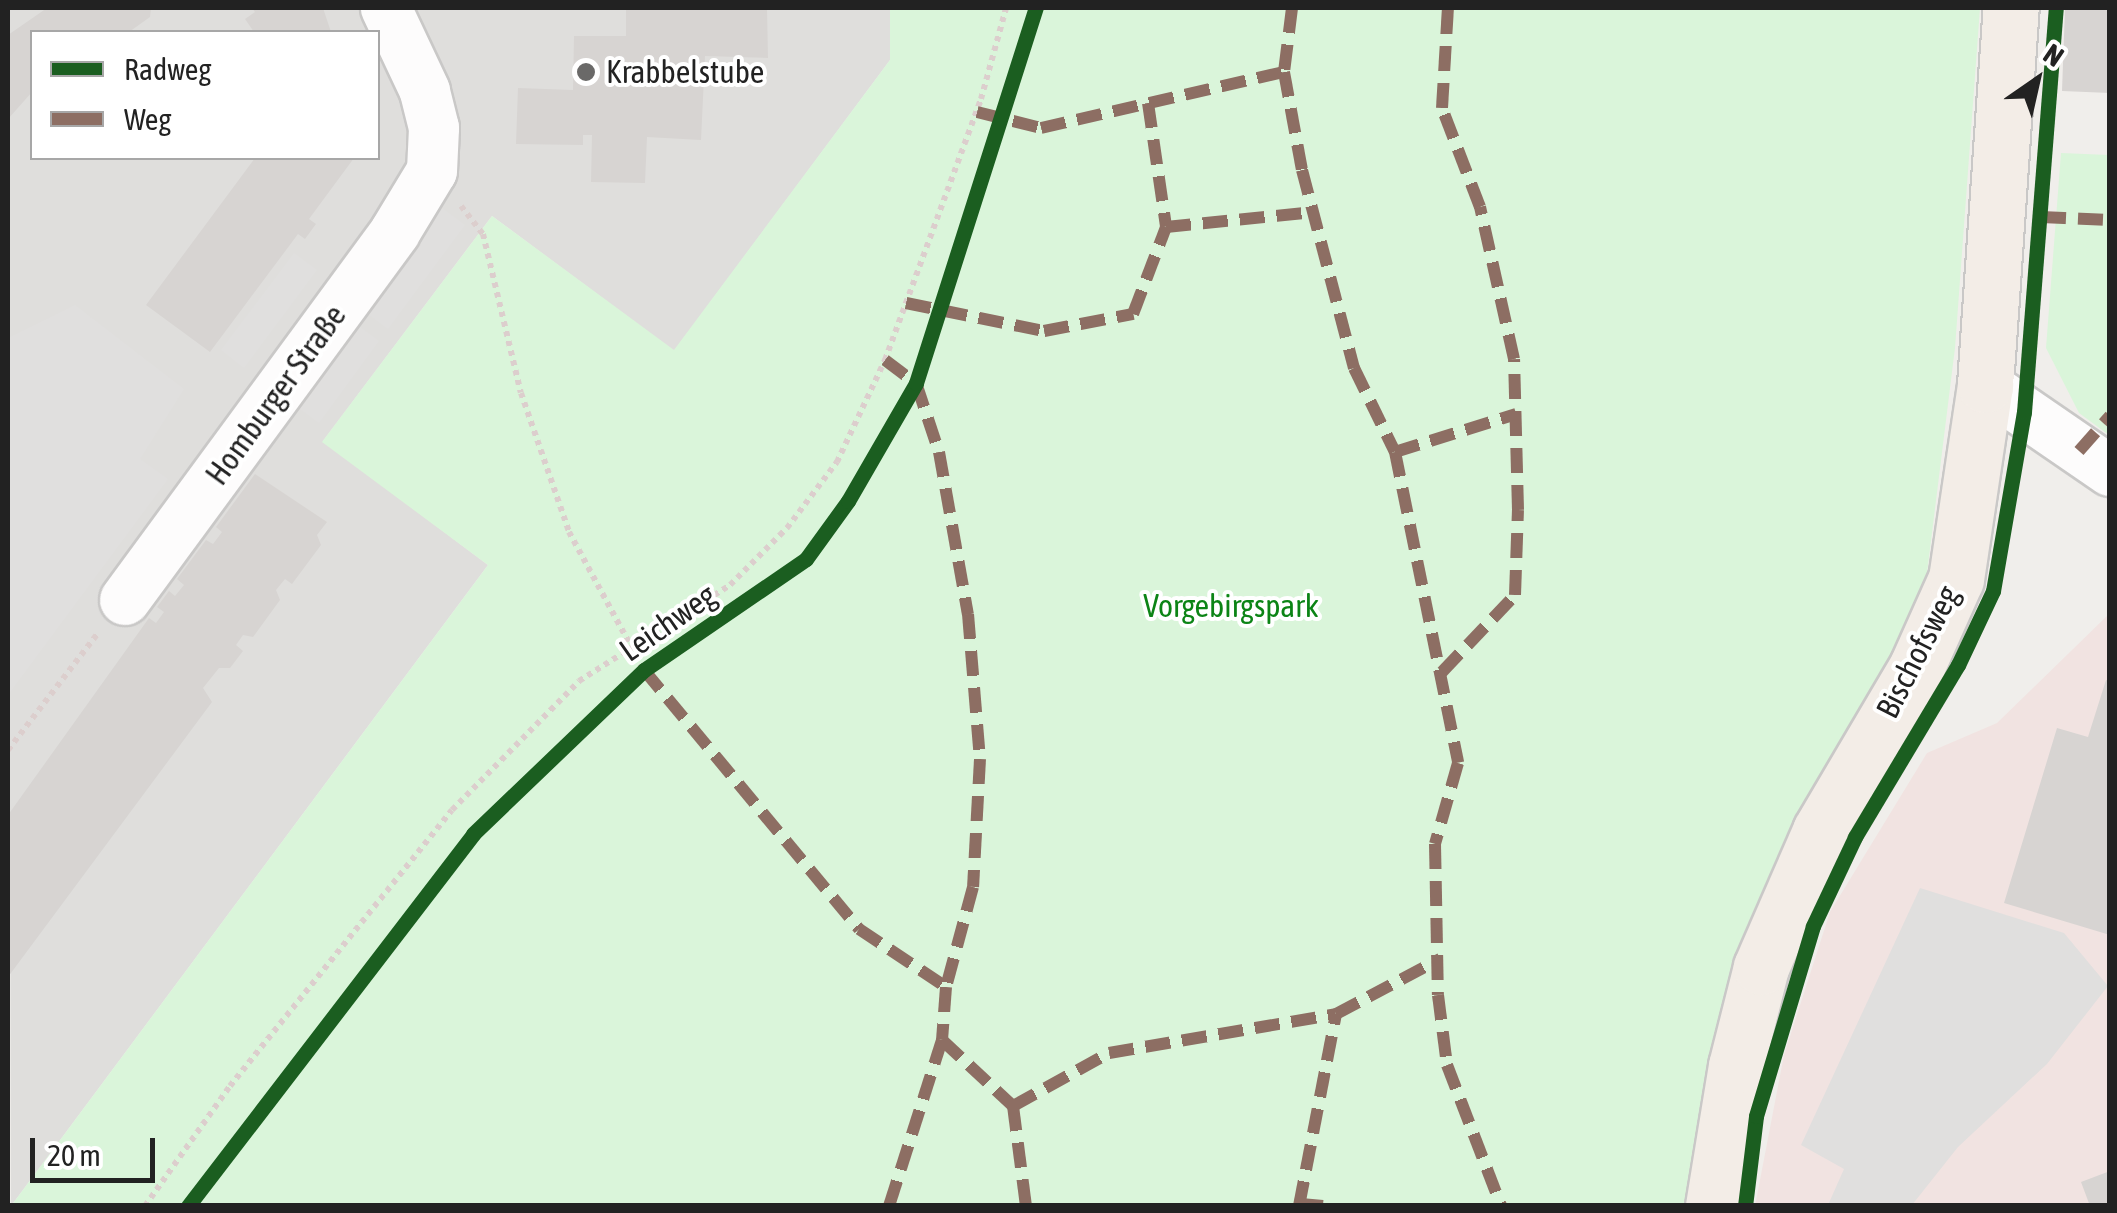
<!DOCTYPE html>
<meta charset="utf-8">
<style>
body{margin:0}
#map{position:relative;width:2117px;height:1213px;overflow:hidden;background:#f0eeeb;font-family:"Asap Condensed",sans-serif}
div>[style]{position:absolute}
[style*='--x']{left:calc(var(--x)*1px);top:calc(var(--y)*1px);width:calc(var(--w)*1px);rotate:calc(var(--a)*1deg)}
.residential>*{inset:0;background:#dfdedc}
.commercial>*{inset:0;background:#f1e3e1}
.park>*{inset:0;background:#daf5da}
.parking>*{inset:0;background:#e0dfde}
.building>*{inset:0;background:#d7d4d2}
.path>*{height:6px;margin-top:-3px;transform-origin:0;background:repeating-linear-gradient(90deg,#dccecd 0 5px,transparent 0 10px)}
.roads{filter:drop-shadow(2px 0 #c9c8c7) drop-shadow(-2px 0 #c9c8c7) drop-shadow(0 2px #c9c8c7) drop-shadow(0 -2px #c9c8c7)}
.minor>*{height:50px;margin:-25px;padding:0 25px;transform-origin:25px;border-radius:25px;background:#fdfcfc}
.major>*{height:55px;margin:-27.5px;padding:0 27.5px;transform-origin:27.5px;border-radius:27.5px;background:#f3ede7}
.quiet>*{height:12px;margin-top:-6px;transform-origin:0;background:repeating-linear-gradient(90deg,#8d6e63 0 25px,transparent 0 37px)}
.cycleway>*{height:15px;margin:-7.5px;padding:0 7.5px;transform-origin:7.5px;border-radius:7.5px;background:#1b5e20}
.dots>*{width:28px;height:28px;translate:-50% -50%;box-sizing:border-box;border:5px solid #fff;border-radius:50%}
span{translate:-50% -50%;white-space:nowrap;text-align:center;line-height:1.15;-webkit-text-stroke:8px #fff;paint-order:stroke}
.poi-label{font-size:32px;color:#222}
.left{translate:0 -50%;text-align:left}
.street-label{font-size:32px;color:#222}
.park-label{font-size:32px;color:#0c8416}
.frame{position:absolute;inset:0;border:10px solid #222;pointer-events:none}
.legend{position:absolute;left:30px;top:30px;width:350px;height:130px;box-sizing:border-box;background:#fff;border:2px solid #a7a7a7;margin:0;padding:12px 18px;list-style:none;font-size:30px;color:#222}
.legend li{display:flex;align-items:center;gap:20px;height:50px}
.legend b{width:50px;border:2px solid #a7a7a7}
.north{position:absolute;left:1987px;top:30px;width:100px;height:100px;-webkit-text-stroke:8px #fff;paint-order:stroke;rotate:34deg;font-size:28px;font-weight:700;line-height:40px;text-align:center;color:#222}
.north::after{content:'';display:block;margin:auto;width:35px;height:45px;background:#222;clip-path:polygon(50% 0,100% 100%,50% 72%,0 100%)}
.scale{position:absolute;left:30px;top:1138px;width:125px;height:45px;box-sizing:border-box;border:5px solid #222;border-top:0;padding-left:12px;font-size:30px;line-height:35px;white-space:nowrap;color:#222;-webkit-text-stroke:8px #fff;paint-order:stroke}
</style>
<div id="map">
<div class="residential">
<div style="clip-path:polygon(evenodd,8px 8px,890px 8px,890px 60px,674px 351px,492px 216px,323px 441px,488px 565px,11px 1206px,8px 8px,32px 32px,378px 32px,378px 158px,32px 158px,32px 32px)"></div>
</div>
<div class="commercial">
<div style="clip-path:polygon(2109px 614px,2109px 1205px,1755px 1206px,1784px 1055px,1830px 912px,1927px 753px,1997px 723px)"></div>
</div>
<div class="park">
<div style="clip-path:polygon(890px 8px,1980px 8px,1955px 348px,1927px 573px,1885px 678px,1721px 1025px,1684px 1205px,11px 1206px,488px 565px,322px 442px,492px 216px,674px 350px,890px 60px)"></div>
<div style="clip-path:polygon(2061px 153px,2109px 155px,2109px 435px,2079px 413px,2046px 348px)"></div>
</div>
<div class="parking">
<div style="clip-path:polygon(438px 205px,465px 225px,388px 329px,361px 309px)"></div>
<div style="clip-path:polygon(294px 253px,317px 270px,244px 368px,221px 350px)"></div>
<div style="clip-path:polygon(75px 305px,184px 389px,140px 459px,168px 479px,8px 695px,8px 338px)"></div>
<div style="clip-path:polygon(352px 321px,379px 341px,319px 423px,292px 403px)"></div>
<div style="clip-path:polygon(1920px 888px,2064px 933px,2108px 986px,2047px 1064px,1958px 1147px,1912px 1205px,1828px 1205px,1844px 1169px,1801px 1145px)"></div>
</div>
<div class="building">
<div style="clip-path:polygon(47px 8px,151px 8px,150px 17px,129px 32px,32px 32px,32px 92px,8px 119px,8px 35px)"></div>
<div style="clip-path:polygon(252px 8px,323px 8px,331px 32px,254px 32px,245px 19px,255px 12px)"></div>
<div style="clip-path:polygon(626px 8px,767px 8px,768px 58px,705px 56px,701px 140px,647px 137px,645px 183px,591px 182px,592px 135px,583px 135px,583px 145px,516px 144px,518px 88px,573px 90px,574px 36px,626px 36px)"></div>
<div style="clip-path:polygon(2065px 8px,2109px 8px,2110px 93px,2062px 91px)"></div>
<div style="clip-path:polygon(255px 158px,354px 158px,309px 219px,316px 224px,305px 239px,298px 234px,210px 352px,146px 305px)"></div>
<div style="clip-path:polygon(255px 474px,327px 522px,317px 535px,321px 545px,292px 584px,285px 579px,276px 590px,280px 600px,253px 637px,243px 635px,236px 645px,243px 651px,230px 668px,219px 668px,203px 688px,212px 702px,8px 977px,8px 815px,149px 618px,156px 623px,164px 612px,157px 607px,169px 591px,175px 596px,184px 585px,177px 579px,206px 540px,213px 544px,222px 532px,216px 527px)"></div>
<div style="clip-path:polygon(2106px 680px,2110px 681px,2110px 935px,2004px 903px,2057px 728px,2088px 737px)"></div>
<div style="clip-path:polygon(2110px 1171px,2110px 1206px,2090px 1206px,2081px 1182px)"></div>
</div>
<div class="path">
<div style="--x:461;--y:206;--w:36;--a:52"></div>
<div style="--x:483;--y:234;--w:163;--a:76.6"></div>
<div style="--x:521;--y:393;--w:147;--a:70.9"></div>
<div style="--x:569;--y:532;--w:157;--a:61.5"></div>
<div style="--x:8;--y:750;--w:149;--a:-52.4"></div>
<div style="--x:145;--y:1206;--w:147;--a:-54.7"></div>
<div style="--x:230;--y:1086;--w:354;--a:-51.2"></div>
<div style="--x:452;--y:810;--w:181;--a:-45.4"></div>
<div style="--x:579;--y:681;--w:179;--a:-32.4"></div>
<div style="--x:730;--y:585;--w:81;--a:-45"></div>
<div style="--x:787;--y:528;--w:83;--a:-52.9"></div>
<div style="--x:837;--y:462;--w:113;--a:-64.8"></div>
<div style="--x:885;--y:360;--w:278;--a:-69.8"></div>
<div style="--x:981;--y:99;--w:94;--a:-74.6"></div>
</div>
<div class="roads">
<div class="minor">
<div style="--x:1985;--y:385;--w:152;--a:34.5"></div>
<div style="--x:125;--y:600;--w:456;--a:-53.7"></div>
<div style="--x:395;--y:232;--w:71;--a:-58.8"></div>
<div style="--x:432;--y:171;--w:43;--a:-87.3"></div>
<div style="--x:434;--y:128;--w:38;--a:-104"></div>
<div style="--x:425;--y:91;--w:92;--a:-115.2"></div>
</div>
<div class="major">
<div style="--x:1713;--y:1206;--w:142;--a:-80.7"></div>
<div style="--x:1736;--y:1066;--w:102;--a:-75.8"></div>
<div style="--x:1761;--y:967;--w:148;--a:-66.5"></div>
<div style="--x:1820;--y:831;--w:191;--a:-59.5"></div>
<div style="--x:1917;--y:666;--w:95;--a:-65.9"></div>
<div style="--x:1956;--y:579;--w:196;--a:-81.5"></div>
<div style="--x:1985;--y:385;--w:378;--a:-86.1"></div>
</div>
</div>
<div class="quiet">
<div style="--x:1292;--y:8;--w:64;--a:97.1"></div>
<div style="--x:1284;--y:72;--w:100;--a:79.6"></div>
<div style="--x:1302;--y:170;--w:205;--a:75.3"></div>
<div style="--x:1354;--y:368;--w:93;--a:64"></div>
<div style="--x:1395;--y:452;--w:317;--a:78.5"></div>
<div style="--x:1458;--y:763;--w:84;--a:105.9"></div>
<div style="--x:1435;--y:844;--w:151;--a:88.9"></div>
<div style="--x:1438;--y:995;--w:71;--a:82.7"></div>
<div style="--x:1447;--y:1065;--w:151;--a:69"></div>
<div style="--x:1148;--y:103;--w:125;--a:81.7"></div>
<div style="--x:977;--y:112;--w:66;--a:14"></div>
<div style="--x:1041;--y:128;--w:249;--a:-13"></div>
<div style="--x:2041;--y:217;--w:69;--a:2.5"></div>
<div style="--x:906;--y:303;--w:141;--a:11.5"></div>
<div style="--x:1044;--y:331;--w:91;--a:-10.8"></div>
<div style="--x:1133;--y:314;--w:93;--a:-69.2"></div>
<div style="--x:1166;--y:227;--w:149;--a:-5.8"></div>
<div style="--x:885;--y:360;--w:39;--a:37"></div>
<div style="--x:916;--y:383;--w:73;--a:71.6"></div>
<div style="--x:939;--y:452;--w:165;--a:79.9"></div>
<div style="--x:968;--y:614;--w:145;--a:85.3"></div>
<div style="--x:980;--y:759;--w:128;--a:93.1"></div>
<div style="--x:973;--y:887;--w:104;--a:105.1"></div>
<div style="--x:2079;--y:451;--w:47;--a:-48.5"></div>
<div style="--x:1395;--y:452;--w:127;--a:-17.4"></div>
<div style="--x:644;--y:670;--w:337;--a:50.3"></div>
<div style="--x:859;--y:929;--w:105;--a:33.7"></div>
<div style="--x:946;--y:987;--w:53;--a:94.3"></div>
<div style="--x:942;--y:1040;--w:174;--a:107.7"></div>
<div style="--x:1442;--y:672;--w:106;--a:-46.5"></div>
<div style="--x:1515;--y:595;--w:85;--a:-88"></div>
<div style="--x:1518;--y:510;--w:151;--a:-91.5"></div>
<div style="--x:1514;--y:359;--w:156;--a:-102.6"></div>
<div style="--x:1480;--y:207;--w:106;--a:-111"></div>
<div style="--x:1442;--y:108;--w:100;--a:-86.6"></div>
<div style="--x:942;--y:1040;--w:97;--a:42.9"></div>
<div style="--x:1013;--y:1106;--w:101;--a:82.6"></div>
<div style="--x:1013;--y:1106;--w:110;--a:-28.9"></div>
<div style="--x:1109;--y:1053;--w:230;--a:-9.7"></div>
<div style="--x:1336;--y:1014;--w:118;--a:-27.9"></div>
<div style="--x:1301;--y:1204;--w:22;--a:5"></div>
<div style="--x:1299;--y:1206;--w:196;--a:-79.1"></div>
</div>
<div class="cycleway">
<div style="--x:188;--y:1206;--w:469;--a:-52.5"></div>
<div style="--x:473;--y:834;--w:237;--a:-43.8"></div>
<div style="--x:644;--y:670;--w:196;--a:-34.4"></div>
<div style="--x:806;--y:559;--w:72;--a:-54.1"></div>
<div style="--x:848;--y:501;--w:136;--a:-60"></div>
<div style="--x:916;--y:383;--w:394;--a:-72.3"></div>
<div style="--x:1745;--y:1206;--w:91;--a:-83"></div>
<div style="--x:1756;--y:1116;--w:198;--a:-73.3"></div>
<div style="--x:1813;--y:926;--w:98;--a:-64.7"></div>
<div style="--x:1855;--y:837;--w:200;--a:-59.1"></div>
<div style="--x:1958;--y:665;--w:82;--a:-64.7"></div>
<div style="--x:1993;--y:591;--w:182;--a:-80.2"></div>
<div style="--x:2024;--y:412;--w:405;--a:-85.5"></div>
</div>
<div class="dots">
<div style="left:586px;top:72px;background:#6a6968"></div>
</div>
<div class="poi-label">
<span class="left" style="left:606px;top:72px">Krabbelstube</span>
</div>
<div class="street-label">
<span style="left:276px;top:395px;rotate:-54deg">Homburger Straße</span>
<span style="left:668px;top:623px;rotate:-35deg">Leichweg</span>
<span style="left:1918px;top:652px;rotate:-63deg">Bischofsweg</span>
</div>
<div class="park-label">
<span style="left:1231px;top:606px">Vorgebirgspark</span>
</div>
<div class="frame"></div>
<ul class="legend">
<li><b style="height:12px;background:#1b5e20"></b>Radweg</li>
<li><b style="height:12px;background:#8d6e63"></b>Weg</li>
</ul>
<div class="north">N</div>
<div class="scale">20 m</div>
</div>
